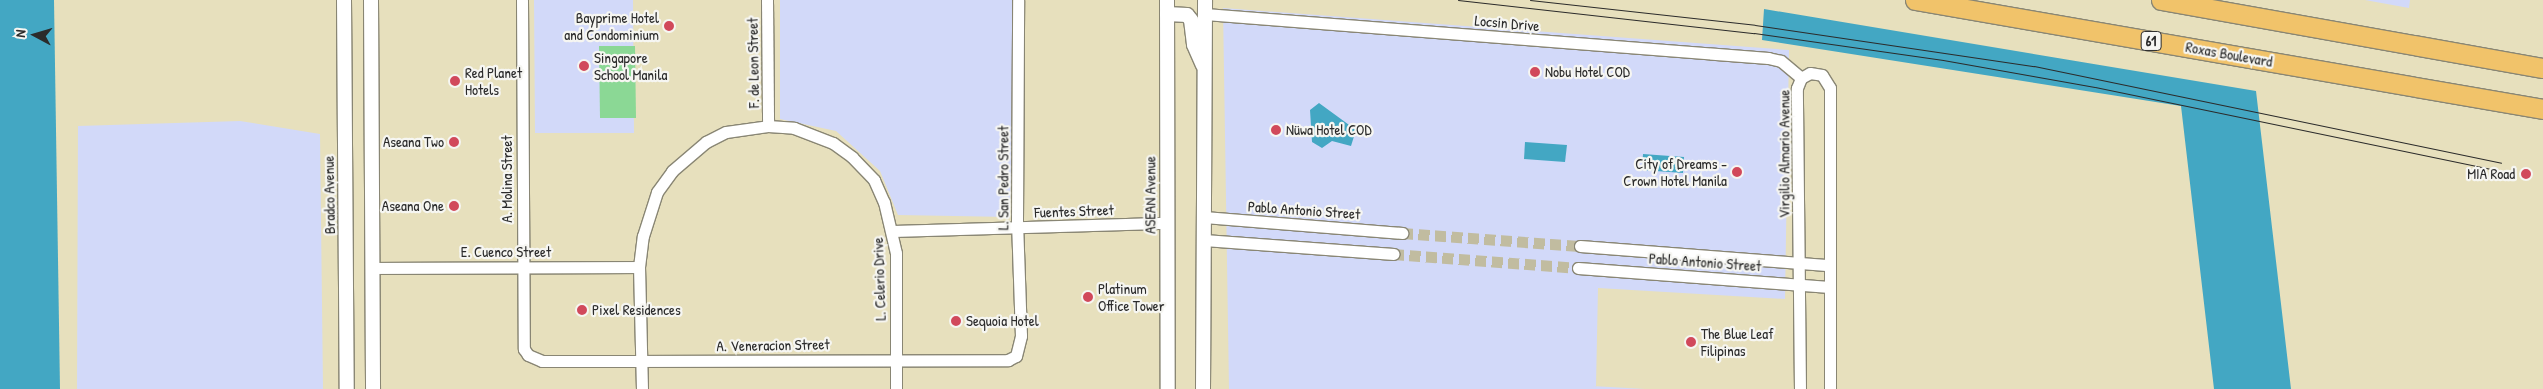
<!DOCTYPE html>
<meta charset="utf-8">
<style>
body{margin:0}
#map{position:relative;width:2543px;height:389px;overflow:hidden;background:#e7e0bd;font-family:"Patrick Hand",sans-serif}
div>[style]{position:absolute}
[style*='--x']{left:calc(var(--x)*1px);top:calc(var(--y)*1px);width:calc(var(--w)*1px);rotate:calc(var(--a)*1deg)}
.built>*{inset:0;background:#d2d9f9}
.green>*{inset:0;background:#8bd895}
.water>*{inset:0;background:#43a7c3}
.minor-tunnel>*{height:11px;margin-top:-5.5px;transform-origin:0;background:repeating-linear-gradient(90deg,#c1bca0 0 11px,transparent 0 16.5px)}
.roads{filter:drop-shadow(1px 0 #898674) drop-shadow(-1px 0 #898674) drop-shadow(0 1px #898674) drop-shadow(0 -1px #898674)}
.minor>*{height:11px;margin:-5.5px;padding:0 5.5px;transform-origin:5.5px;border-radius:5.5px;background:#fff}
.tertiary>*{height:14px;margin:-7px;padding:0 7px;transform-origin:7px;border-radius:7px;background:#fff}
.trunk>*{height:19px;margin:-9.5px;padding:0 9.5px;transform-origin:9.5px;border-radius:9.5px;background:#f1c36a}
.tram>*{height:1px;margin:-0.5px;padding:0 0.5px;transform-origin:0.5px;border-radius:0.5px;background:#2b2b2b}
.dots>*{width:14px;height:14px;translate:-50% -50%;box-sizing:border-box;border:2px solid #f6f6f2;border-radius:50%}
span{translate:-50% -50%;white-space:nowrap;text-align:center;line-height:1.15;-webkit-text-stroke:4.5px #f6f6f2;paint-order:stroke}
.shield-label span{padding:1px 4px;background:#f6f6f2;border:1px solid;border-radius:4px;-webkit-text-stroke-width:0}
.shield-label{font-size:14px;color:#2b2b2b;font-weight:700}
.poi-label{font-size:15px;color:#2b2b2b}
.right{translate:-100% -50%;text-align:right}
.left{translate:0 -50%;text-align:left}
.street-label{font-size:15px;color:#2b2b2b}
.north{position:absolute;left:10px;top:10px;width:50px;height:50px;-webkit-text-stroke:4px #f6f6f2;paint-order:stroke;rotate:276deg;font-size:14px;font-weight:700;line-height:20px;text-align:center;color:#2b2b2b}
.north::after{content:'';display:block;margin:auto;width:18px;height:22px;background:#2b2b2b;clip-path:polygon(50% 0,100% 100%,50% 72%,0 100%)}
</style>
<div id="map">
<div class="built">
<div style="clip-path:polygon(534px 0,633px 0,634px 133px,535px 133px)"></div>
<div style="clip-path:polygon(780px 0,1014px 0,1010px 217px,898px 215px,880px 171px,836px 131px,780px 119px)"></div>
<div style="clip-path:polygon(2365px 0,2410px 0,2409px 8px)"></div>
<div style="clip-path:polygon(1223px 8px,1789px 50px,1785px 299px,1598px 288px,1596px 386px,1592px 386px,1645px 389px,1229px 389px)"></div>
<div style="clip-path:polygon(240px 121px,320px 134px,323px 389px,77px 389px,78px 126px)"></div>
</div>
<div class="green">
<div style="clip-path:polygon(599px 46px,635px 46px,636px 118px,600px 118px)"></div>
</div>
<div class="water">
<div style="clip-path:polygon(0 0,54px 0,60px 389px,0 389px)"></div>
<div style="clip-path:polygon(1764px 9px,2256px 91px,2291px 389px,2214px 389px,2181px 106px,1762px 40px)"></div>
<div style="clip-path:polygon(1319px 103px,1356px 130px,1351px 146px,1332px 141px,1322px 148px,1312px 142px,1310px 110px)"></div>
<div style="clip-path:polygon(1525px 142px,1567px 145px,1565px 162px,1524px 159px)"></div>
<div style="clip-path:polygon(1643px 154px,1684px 157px,1683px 173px,1642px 170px)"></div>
</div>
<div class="minor-tunnel">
<div style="--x:1402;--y:233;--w:178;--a:4.2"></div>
<div style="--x:1393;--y:254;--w:186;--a:4.3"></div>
</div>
<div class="roads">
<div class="minor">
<div style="--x:522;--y:0;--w:349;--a:89.7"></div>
<div style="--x:524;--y:349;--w:7;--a:56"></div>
<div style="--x:528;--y:355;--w:15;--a:23"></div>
<div style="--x:542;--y:361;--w:80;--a:0"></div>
<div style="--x:622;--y:361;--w:386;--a:-0.1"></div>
<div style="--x:1008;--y:360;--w:9;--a:-27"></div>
<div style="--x:1016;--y:356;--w:21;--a:-76"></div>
<div style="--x:1021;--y:336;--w:115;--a:-92"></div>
<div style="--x:1017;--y:221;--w:221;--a:-89.7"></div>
<div style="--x:767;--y:0;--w:126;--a:89.5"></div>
<div style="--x:1205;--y:14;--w:565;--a:4.47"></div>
<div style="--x:1768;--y:58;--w:13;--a:13"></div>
<div style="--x:1781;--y:61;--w:26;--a:40"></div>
<div style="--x:1204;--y:217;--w:199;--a:4.6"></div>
<div style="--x:893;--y:231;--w:274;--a:-1.7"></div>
<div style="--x:1204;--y:240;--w:190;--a:4.2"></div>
<div style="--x:1580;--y:246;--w:250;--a:4.4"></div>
<div style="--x:372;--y:268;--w:267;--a:-0.2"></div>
<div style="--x:1578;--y:268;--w:252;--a:4.3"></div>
<div style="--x:642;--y:389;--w:122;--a:-91.4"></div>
<div style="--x:639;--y:267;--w:31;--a:-83"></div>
<div style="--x:643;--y:236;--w:46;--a:-72.3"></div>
<div style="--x:657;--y:192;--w:26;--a:-54"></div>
<div style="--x:672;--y:171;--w:45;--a:-40.5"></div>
<div style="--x:706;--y:142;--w:22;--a:-27"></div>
<div style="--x:726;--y:132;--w:42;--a:-8.1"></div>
<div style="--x:768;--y:126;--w:26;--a:4"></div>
<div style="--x:794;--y:128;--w:42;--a:21"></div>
<div style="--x:833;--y:143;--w:24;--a:36"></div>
<div style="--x:852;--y:157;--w:32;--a:46"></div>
<div style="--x:874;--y:180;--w:24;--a:66"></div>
<div style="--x:884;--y:202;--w:52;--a:76.8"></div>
<div style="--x:896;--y:253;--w:136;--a:90"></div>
<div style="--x:1800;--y:389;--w:301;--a:-90.6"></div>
<div style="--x:1797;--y:88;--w:11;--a:-68"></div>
<div style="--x:1801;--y:78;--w:10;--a:-29"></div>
<div style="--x:1810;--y:73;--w:12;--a:9"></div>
<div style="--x:1822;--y:75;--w:15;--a:58"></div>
<div style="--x:1830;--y:88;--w:301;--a:90"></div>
</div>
<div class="tertiary">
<div style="--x:344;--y:0;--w:389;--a:89.6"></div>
<div style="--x:371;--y:0;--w:389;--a:89.7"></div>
<div style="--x:1167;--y:0;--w:389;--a:89.9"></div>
<div style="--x:1167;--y:14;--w:20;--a:3"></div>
<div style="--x:1187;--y:15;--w:6;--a:51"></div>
<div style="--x:1191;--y:20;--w:25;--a:83"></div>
<div style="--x:1194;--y:45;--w:22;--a:66"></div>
<div style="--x:1203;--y:389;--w:389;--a:-89.7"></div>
</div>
<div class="trunk">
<div style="--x:1915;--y:0;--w:637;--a:9.85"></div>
<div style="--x:2161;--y:0;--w:388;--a:10.1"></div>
</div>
</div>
<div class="tram">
<div style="--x:1458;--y:0;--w:298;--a:6.4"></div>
<div style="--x:1754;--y:33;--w:191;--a:8.1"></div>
<div style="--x:1943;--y:60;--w:154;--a:10.1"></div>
<div style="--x:2095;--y:87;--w:424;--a:11.7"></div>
<div style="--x:1530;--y:0;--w:226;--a:6.3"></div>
<div style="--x:1755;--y:25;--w:282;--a:8.4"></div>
<div style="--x:2034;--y:66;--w:477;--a:11.7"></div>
</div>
<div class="dots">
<div style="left:669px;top:26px;background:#d1495b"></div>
<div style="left:584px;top:66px;background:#d1495b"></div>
<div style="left:1535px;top:72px;background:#d1495b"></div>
<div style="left:455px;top:81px;background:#d1495b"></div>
<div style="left:1276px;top:130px;background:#d1495b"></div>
<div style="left:454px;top:142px;background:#d1495b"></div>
<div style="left:1737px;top:172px;background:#d1495b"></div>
<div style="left:2526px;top:174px;background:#d1495b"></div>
<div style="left:454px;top:206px;background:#d1495b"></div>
<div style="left:1088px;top:297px;background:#d1495b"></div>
<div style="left:582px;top:310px;background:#d1495b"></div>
<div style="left:956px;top:321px;background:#d1495b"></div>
<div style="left:1691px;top:342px;background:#d1495b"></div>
</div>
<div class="shield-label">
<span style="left:2151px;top:41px">61</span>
</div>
<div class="poi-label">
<span class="right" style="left:659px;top:26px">Bayprime Hotel<br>and Condominium</span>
<span class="left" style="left:594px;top:66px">Singapore<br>School Manila</span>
<span class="left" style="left:465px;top:81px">Red Planet<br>Hotels</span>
<span class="left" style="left:1545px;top:72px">Nobu Hotel COD</span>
<span class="left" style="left:1286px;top:130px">Nüwa Hotel COD</span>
<span class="right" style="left:444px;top:142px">Aseana Two</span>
<span class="right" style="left:1727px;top:172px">City of Dreams -<br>Crown Hotel Manila</span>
<span class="right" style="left:2515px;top:174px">MIA Road</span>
<span class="right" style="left:444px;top:206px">Aseana One</span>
<span class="left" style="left:1098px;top:297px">Platinum<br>Office Tower</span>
<span class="left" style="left:592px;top:310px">Pixel Residences</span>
<span class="left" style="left:966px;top:321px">Sequoia Hotel</span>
<span class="left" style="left:1701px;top:342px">The Blue Leaf<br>Filipinas</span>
</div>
<div class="street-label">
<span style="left:1507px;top:23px;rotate:5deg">Locsin Drive</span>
<span style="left:2229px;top:54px;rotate:10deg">Roxas Boulevard</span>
<span style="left:753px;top:63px;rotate:-91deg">F. de Leon Street</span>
<span style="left:1784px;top:154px;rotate:-90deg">Virgilio Almario Avenue</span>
<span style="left:1003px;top:178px;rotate:-90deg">L. San Pedro Street</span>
<span style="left:507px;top:179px;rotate:-90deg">A. Molina Street</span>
<span style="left:329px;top:195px;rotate:-91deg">Bradco Avenue</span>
<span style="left:1150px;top:195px;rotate:-90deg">ASEAN Avenue</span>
<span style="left:1304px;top:210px;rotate:4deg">Pablo Antonio Street</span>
<span style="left:1074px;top:211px;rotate:-2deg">Fuentes Street</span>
<span style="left:506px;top:252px">E. Cuenco Street</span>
<span style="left:1705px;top:262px;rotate:4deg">Pablo Antonio Street</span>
<span style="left:879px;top:279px;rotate:-92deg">L. Celerio Drive</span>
<span style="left:773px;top:345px;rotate:-1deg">A. Veneracion Street</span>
</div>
<div class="north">N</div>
</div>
